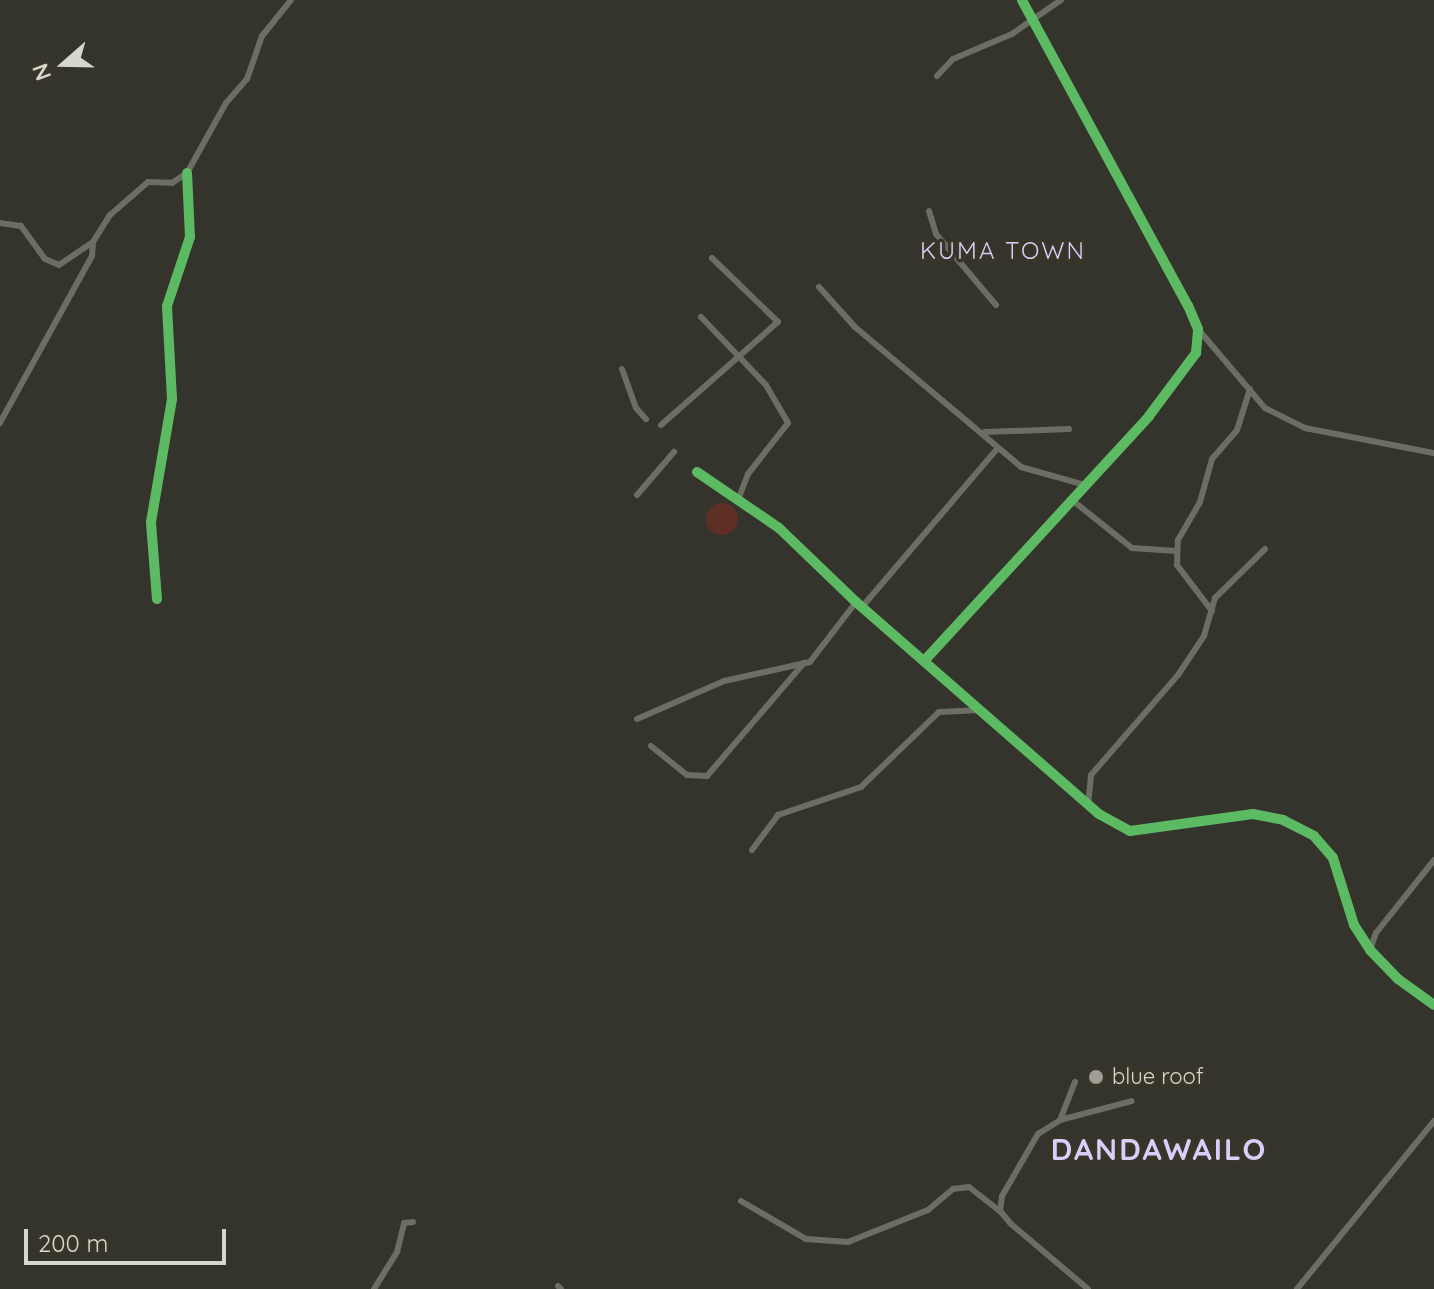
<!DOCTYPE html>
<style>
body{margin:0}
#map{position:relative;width:1434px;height:1289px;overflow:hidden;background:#34332c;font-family:Quicksand,sans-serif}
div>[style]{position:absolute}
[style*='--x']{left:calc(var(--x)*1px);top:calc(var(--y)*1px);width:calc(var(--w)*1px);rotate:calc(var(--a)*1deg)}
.green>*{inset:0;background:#5e3025}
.round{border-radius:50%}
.minor>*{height:6px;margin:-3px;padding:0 3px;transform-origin:3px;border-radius:3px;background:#6a6e63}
.cycleway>*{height:10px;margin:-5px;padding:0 5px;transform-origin:5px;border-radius:5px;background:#5cba63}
.dots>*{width:22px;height:22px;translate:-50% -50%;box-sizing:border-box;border:4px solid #383629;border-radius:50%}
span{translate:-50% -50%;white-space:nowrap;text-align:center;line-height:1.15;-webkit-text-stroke:7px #383629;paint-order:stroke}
.poi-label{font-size:22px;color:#d8d7cf}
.left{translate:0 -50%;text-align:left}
.neighbourhood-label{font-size:24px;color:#d7cefa;letter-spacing:2px}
.district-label{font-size:30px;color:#d7cefa;font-weight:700;letter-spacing:2px}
.north{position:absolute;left:24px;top:24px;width:80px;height:80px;-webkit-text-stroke:6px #383629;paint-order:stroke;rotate:250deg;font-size:22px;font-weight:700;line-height:32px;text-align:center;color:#d8d7cf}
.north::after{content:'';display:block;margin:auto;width:28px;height:36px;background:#d8d7cf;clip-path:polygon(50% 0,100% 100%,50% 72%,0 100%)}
.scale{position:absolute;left:24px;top:1229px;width:202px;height:36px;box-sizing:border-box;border:4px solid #d8d7cf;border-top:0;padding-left:10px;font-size:24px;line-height:28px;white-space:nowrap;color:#d8d7cf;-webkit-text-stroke:6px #383629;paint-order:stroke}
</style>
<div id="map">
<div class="green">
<div class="round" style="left:706px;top:503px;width:32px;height:32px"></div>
</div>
<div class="minor">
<div style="--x:937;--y:76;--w:23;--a:-47"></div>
<div style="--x:953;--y:59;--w:64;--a:-23"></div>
<div style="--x:1012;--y:34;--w:60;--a:-34.8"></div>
<div style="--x:929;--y:211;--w:24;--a:73"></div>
<div style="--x:936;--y:234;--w:93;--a:49.8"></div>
<div style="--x:0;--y:223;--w:21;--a:8"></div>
<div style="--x:21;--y:226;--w:41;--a:54"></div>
<div style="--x:45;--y:259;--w:15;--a:23"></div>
<div style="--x:59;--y:265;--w:41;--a:-34.1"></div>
<div style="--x:93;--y:242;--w:14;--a:94"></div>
<div style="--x:92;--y:256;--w:191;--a:118.9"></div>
<div style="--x:93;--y:242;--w:32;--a:-58"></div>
<div style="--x:110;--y:215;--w:50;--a:-41"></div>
<div style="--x:148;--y:182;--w:24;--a:2"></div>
<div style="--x:172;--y:183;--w:18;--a:-34"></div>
<div style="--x:187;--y:173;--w:80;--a:-60.9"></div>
<div style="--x:226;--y:103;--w:32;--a:-49"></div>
<div style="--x:247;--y:79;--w:46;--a:-70.8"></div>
<div style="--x:262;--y:36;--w:46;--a:-51.1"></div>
<div style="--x:819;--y:287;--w:54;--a:48"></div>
<div style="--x:855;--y:327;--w:217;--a:40.1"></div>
<div style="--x:1021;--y:467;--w:66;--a:15.7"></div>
<div style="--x:701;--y:317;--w:94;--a:46.3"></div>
<div style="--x:766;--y:385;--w:44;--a:59.9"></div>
<div style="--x:788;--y:423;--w:65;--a:128.1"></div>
<div style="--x:748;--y:474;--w:28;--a:111"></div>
<div style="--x:1198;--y:329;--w:104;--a:49.7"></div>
<div style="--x:1265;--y:408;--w:45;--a:26.6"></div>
<div style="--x:1305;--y:428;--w:131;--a:11"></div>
<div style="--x:622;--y:369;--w:41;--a:70.3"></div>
<div style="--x:636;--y:408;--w:15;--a:48"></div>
<div style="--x:661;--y:425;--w:156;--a:-41.4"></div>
<div style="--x:778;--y:322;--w:92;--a:-135.9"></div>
<div style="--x:985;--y:432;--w:84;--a:-2"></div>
<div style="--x:697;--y:472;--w:99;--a:34.3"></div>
<div style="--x:779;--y:528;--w:107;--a:43.9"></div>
<div style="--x:856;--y:602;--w:322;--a:41.1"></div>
<div style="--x:1099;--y:814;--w:35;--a:29"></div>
<div style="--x:1130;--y:831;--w:124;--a:-7.9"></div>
<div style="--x:1253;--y:814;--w:31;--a:11"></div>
<div style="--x:1283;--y:820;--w:35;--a:27"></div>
<div style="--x:1314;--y:836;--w:29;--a:49"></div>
<div style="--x:1333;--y:858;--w:70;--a:72.6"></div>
<div style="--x:1354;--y:925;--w:30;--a:57"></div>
<div style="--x:1370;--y:950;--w:40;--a:46"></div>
<div style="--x:1398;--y:979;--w:44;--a:35.8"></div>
<div style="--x:637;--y:495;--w:57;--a:-49.3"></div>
<div style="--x:1072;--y:500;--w:77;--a:38.7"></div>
<div style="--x:1132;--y:548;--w:45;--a:3.8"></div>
<div style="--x:157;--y:599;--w:77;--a:-94.5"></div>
<div style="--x:151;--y:522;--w:125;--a:-80.3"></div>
<div style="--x:172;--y:399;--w:93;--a:-93.1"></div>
<div style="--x:167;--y:306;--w:73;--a:-71.6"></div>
<div style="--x:190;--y:237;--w:64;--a:-92.7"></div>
<div style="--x:862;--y:607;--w:209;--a:-49.5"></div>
<div style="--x:1212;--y:611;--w:58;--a:-127.3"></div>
<div style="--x:1177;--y:565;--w:25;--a:-88"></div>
<div style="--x:1178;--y:540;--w:44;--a:-59.9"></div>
<div style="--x:1200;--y:502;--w:45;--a:-74.4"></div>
<div style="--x:1212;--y:459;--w:38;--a:-49"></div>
<div style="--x:1237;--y:430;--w:43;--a:-72.4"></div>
<div style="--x:925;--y:660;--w:331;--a:-47.4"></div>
<div style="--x:1149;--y:416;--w:79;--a:-53.3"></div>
<div style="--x:1196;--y:353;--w:24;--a:-85"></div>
<div style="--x:1198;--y:329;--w:25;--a:-113"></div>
<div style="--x:1188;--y:306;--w:348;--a:-118.5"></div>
<div style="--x:637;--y:719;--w:95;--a:-23.6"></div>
<div style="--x:724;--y:681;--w:88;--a:-12.5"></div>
<div style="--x:810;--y:662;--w:76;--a:-52.5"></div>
<div style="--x:651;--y:746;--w:46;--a:38.9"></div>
<div style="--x:687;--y:775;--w:20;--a:3"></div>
<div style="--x:707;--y:776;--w:149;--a:-49.4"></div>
<div style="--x:1088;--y:805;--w:30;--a:-84"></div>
<div style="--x:1091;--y:775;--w:133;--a:-49"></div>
<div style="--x:1178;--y:675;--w:47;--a:-56.3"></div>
<div style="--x:1204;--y:636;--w:40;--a:-74"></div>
<div style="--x:1215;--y:598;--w:70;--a:-44.4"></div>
<div style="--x:752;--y:850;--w:44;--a:-53.4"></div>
<div style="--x:778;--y:815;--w:88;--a:-18.6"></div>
<div style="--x:861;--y:787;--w:108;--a:-43.9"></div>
<div style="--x:939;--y:712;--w:42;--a:-2.7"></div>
<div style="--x:1370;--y:950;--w:18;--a:-71"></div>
<div style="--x:1376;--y:933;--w:93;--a:-51.5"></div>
<div style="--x:1060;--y:1120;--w:41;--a:-68.5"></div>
<div style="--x:741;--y:1201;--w:75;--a:30.3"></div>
<div style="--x:806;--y:1239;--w:42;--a:4.1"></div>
<div style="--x:848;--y:1242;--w:86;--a:-21.8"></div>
<div style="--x:928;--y:1210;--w:33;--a:-40"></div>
<div style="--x:953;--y:1189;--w:16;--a:-7"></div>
<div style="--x:969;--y:1187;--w:39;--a:38"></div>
<div style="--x:558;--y:1286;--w:4;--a:45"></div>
<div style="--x:374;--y:1289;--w:44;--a:-58.1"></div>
<div style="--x:397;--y:1252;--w:30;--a:-76"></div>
<div style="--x:404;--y:1223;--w:9;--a:-6"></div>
<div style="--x:1088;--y:1289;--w:101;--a:-139.8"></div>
<div style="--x:1011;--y:1224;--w:17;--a:-130"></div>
<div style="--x:1000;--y:1211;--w:15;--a:-82"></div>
<div style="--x:1002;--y:1196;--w:72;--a:-59.9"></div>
<div style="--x:1038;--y:1134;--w:26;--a:-32"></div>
<div style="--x:1060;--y:1120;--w:74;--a:-14.8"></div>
<div style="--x:1297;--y:1289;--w:217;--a:-50.8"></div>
</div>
<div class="cycleway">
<div style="--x:697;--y:472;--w:99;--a:34.3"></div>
<div style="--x:779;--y:528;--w:107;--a:43.9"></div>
<div style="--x:856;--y:602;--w:322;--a:41.1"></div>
<div style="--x:1099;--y:814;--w:35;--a:29"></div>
<div style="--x:1130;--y:831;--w:124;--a:-7.9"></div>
<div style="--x:1253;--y:814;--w:31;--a:11"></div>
<div style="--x:1283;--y:820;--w:35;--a:27"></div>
<div style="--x:1314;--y:836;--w:29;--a:49"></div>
<div style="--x:1333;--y:858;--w:70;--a:72.6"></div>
<div style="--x:1354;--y:925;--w:30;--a:57"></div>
<div style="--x:1370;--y:950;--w:40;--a:46"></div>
<div style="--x:1398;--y:979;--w:44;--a:35.8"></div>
<div style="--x:157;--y:599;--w:77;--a:-94.5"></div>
<div style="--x:151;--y:522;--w:125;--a:-80.3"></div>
<div style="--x:172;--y:399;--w:93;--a:-93.1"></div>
<div style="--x:167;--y:306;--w:73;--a:-71.6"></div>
<div style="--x:190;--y:237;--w:64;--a:-92.7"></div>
<div style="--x:925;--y:660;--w:331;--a:-47.4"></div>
<div style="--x:1149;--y:416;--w:79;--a:-53.3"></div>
<div style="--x:1196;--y:353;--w:24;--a:-85"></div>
<div style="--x:1198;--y:329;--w:25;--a:-113"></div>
<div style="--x:1188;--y:306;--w:348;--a:-118.5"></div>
</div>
<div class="dots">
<div style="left:1096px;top:1077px;background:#9f9e96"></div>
</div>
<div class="poi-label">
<span class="left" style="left:1112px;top:1077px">blue roof</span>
</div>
<div class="neighbourhood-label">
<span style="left:1003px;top:251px">KUMA TOWN</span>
</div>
<div class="district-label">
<span style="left:1159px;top:1149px">DANDAWAILO</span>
</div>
<div class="north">N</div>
<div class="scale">200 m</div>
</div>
